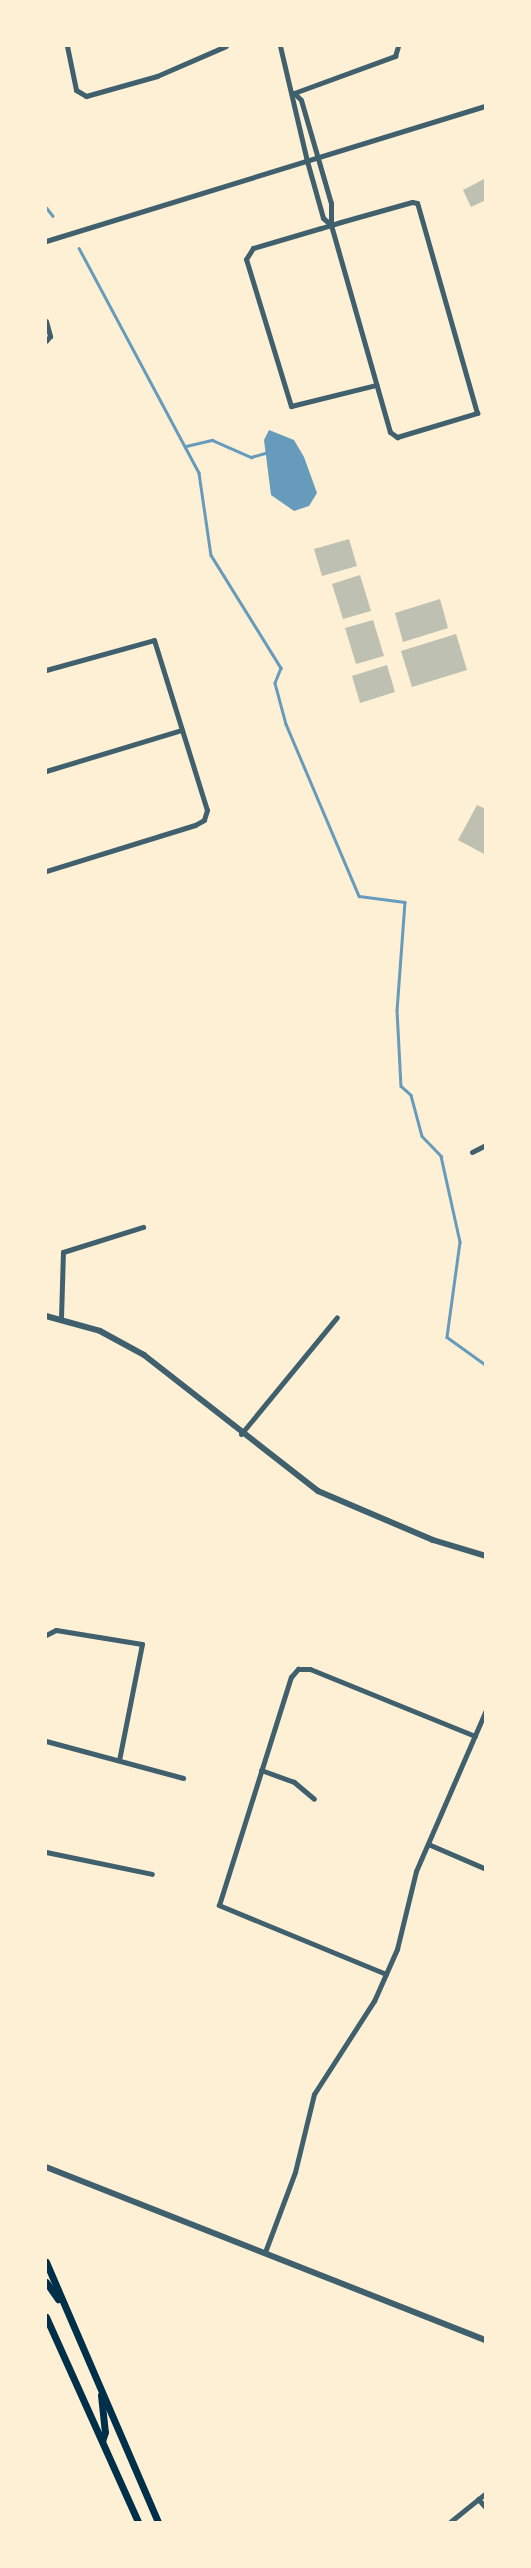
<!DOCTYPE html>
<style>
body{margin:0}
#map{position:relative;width:531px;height:2568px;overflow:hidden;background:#fdf0d5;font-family:"IBM Plex Sans",sans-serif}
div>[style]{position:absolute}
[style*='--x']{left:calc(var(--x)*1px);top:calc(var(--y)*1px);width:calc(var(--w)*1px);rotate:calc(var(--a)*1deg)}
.water>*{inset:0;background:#669bbc}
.stream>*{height:2.5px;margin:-1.25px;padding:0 1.25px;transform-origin:1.25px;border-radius:1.25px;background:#669bbc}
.building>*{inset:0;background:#bec0b2}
.minor>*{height:5px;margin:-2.5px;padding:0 2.5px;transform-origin:2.5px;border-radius:2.5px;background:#3f606c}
.tertiary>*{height:6px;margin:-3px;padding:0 3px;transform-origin:3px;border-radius:3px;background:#3f606c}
.secondary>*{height:7px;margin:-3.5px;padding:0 3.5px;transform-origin:3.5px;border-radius:3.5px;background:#003049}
span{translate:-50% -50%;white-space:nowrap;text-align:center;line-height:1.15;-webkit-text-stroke:5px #fdf0d5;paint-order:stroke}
.frame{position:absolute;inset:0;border:47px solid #fdf0d5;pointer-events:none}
</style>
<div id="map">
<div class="water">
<div style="clip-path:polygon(269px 430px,294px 440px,304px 457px,317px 493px,309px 506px,294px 511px,271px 495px,264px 440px)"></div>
</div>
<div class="stream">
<div style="--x:46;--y:207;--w:11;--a:52"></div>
<div style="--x:79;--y:248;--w:255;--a:61.9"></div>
<div style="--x:199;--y:473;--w:83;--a:81.7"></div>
<div style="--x:211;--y:555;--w:133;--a:58.2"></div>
<div style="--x:281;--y:668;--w:16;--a:112"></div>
<div style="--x:275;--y:683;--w:42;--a:75"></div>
<div style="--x:286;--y:724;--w:187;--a:67"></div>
<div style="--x:359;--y:896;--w:46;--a:7.4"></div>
<div style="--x:405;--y:902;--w:108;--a:94.2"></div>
<div style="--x:397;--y:1010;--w:76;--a:87"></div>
<div style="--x:401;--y:1086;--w:13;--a:42"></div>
<div style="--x:411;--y:1095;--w:42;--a:75"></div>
<div style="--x:422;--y:1136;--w:28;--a:46"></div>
<div style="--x:441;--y:1156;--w:88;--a:77.5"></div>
<div style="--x:460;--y:1242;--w:96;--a:97.8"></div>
<div style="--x:447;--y:1337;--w:48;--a:35.7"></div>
<div style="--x:186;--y:446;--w:27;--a:-13"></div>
<div style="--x:212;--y:440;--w:43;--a:23.6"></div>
<div style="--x:251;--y:457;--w:15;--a:-16"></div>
</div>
<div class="building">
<div style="clip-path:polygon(486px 178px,486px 200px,471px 207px,463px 190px)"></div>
<div style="clip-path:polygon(349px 539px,357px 566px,322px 576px,314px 549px)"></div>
<div style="clip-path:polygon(360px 575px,371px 611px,343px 619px,332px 584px)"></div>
<div style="clip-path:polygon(440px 599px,448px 628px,403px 642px,395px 613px)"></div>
<div style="clip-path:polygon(373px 620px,384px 656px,356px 664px,345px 628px)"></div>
<div style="clip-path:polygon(456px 634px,467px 670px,412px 687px,401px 651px)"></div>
<div style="clip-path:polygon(387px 665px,395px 692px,360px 703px,352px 676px)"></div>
<div style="clip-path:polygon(477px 805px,486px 809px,486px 855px,458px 840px)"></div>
</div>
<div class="minor">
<div style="--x:67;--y:46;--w:45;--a:78.4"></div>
<div style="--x:76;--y:90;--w:12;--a:31"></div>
<div style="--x:86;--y:96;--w:74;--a:-15.7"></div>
<div style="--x:157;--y:76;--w:75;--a:-23.5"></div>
<div style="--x:280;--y:46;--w:118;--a:76.8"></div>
<div style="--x:307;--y:161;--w:59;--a:74.3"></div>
<div style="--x:323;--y:218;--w:11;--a:41"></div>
<div style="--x:331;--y:225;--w:215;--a:74.1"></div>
<div style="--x:390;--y:432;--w:9;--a:36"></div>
<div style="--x:397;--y:437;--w:84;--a:-16.7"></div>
<div style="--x:477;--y:413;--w:218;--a:-105.9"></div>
<div style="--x:417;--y:203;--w:5;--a:-169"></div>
<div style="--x:412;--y:202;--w:74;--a:164.3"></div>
<div style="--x:341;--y:222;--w:21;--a:163"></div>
<div style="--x:321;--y:228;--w:71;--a:163.6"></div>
<div style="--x:253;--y:248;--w:13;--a:122"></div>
<div style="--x:246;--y:259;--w:154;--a:73"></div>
<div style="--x:291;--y:406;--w:88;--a:-13.9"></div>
<div style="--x:294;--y:93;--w:10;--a:45"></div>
<div style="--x:301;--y:100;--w:107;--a:73.8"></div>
<div style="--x:331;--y:203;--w:22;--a:90"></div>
<div style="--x:294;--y:93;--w:108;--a:-20.1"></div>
<div style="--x:395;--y:56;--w:10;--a:-73"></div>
<div style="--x:46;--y:241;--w:460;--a:-17.1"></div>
<div style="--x:46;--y:321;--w:16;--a:75"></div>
<div style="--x:50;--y:336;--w:6;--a:129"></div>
<div style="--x:46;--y:670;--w:112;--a:-15.5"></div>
<div style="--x:154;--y:640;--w:178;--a:72.7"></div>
<div style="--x:207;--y:810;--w:10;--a:107"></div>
<div style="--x:204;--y:820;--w:10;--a:151"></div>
<div style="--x:195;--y:825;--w:156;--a:162.8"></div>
<div style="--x:46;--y:771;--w:142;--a:-16.8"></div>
<div style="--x:472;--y:1152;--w:16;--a:-27"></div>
<div style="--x:61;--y:1318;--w:66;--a:-88.3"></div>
<div style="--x:63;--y:1252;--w:84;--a:-17.4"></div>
<div style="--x:241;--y:1434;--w:151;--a:-50.6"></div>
<div style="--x:46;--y:1635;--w:11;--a:-27"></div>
<div style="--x:56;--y:1630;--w:87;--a:9.2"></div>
<div style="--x:142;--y:1644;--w:118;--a:101.2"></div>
<div style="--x:46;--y:1741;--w:142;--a:15.1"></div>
<div style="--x:261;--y:1770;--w:35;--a:20"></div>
<div style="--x:294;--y:1782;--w:26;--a:40"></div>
<div style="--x:428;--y:1844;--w:63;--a:23.3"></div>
<div style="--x:46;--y:1852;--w:108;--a:11.7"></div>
<div style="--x:386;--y:1974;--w:181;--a:-157.6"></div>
<div style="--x:219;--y:1905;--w:239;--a:-72.5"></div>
<div style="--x:291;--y:1677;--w:11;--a:-49"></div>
<div style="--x:298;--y:1669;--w:12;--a:0"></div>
<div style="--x:310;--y:1669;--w:178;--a:22.1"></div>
<div style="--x:265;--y:2252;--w:85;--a:-69.4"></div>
<div style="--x:295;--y:2172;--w:80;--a:-76.3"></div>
<div style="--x:314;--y:2094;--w:111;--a:-57.2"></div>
<div style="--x:374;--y:2001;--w:57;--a:-66.1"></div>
<div style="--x:397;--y:1949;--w:80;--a:-76.3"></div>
<div style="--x:416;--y:1871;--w:176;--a:-66.5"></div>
<div style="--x:478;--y:2499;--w:12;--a:48"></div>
<div style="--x:450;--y:2522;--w:46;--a:-38.9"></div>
</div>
<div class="tertiary">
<div style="--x:46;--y:1316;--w:56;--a:15.5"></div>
<div style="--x:100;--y:1331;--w:50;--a:28.6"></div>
<div style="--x:144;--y:1355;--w:221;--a:38"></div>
<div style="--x:318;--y:1491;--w:125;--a:23.1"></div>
<div style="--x:433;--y:1540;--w:55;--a:16.8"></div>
<div style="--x:46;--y:2167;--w:473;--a:21.5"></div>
</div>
<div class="secondary">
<div style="--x:46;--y:2262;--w:283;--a:66.7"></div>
<div style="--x:46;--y:2282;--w:21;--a:55"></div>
<div style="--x:46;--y:2317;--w:225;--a:65.8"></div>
<div style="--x:101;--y:2395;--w:37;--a:84"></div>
<div style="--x:105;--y:2432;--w:9;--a:108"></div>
</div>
<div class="frame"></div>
</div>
